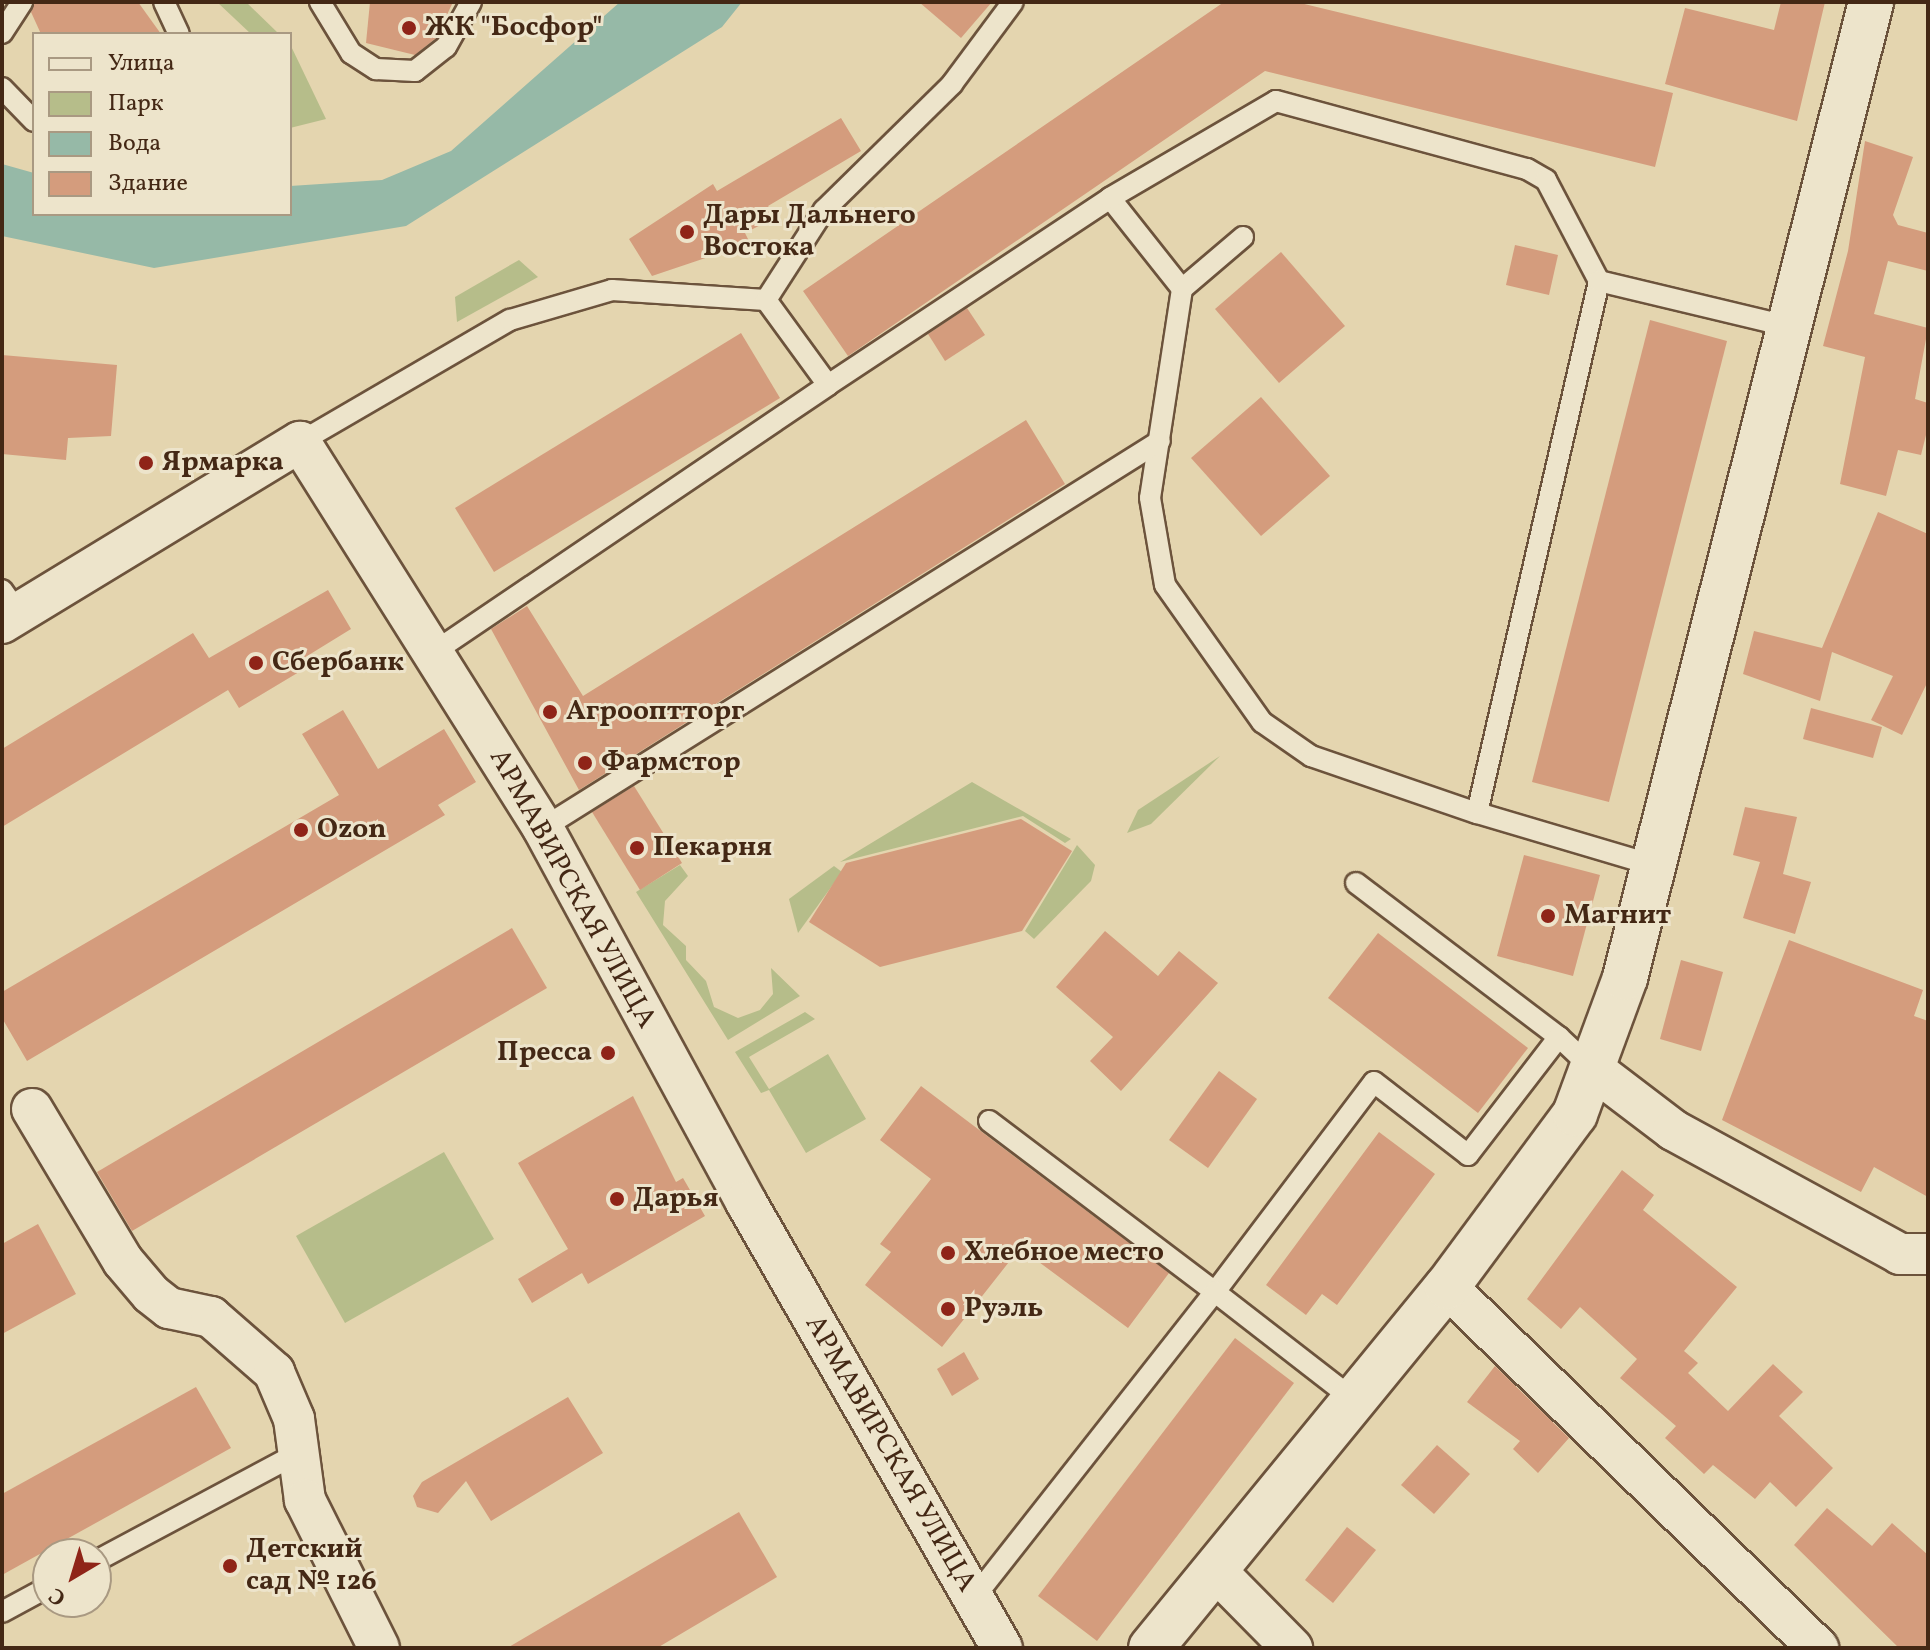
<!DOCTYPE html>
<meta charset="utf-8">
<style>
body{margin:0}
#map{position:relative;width:1930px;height:1650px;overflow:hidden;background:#e4d5af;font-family:Vollkorn,serif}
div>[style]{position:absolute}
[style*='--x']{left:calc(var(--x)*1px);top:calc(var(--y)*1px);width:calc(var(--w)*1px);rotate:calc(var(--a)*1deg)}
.green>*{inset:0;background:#b6bd8a}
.water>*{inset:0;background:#96b9a7}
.building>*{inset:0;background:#d49c7d}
.roads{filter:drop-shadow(2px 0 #6c533c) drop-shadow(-2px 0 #6c533c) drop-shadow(0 2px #6c533c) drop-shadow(0 -2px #6c533c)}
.service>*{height:20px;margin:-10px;padding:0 10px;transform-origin:10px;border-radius:10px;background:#ede4cb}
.minor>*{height:40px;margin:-20px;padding:0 20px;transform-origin:20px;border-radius:20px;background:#ede4cb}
.secondary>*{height:44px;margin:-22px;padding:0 22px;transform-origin:22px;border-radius:22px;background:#ede4cb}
.dots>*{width:22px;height:22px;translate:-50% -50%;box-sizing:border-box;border:4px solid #ede4cb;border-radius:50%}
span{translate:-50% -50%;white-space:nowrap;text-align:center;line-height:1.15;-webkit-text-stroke:6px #ede4cb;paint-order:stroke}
.poi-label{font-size:28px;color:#442815;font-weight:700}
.left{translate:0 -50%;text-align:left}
.right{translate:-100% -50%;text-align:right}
.street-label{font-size:28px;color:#442815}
.frame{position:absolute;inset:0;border:4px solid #442815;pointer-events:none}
.legend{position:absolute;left:32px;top:32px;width:260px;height:184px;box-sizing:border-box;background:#ede4cb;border:2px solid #a99982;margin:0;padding:10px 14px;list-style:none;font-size:24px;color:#442815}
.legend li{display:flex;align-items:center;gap:16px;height:40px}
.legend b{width:40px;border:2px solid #a99982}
.north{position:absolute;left:32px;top:1538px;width:80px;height:80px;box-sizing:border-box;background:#ede4cb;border:2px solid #a99982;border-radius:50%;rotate:218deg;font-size:22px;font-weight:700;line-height:32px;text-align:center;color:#442815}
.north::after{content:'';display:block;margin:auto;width:28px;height:36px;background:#8f2418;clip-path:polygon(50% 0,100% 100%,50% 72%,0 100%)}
</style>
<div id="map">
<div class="green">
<div style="clip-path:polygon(217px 2px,246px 2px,279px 34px,251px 34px)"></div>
<div style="clip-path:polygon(290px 44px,326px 119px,290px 128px)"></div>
<div style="clip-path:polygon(519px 260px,538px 277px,457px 322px,455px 297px)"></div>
<div style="clip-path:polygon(1220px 756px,1151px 824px,1127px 833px,1138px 810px)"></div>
<div style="clip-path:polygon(972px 782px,1071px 839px,1065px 843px,1023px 816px,840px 862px)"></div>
<div style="clip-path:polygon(1077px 845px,1095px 865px,1091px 881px,1034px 939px,1025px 931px)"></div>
<div style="clip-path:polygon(680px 865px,688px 876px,665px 901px,663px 925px,686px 946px,686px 960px,706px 981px,714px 1007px,738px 1018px,760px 1010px,773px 994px,771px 968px,800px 996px,728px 1040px,636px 892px)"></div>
<div style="clip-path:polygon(834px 866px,842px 872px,798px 933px,789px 899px)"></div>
<div style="clip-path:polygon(805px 1012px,815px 1019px,749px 1057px,769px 1089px,828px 1054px,866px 1119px,806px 1153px,769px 1090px,761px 1093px,735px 1052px)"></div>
<div style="clip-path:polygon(444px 1152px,494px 1239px,345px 1323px,296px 1236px)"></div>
</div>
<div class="water">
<div style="clip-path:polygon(620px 2px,742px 2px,722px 27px,406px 226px,154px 268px,2px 236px,2px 164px,34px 173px,34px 214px,290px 214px,290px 186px,382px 180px,451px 151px)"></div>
</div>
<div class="building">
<div style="clip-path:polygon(35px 2px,138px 2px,161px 34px,41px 34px,31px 12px)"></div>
<div style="clip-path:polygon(370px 2px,453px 2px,436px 38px,415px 55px,366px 43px)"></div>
<div style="clip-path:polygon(919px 2px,992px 2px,961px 38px)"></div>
<div style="clip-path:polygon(1224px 2px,1296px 2px,1673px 93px,1655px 167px,1265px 71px,848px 356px,803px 291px)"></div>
<div style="clip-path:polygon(1781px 2px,1825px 2px,1797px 121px,1665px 84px,1685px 8px,1774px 30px)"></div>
<div style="clip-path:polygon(841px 118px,861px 151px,768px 206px,776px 217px,745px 233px,750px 243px,652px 276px,629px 239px,713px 184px,717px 191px)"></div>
<div style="clip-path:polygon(1865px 141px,1913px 157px,1893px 215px,1898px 225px,1928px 233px,1928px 271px,1888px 261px,1874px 314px,1928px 328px,1915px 399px,1928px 403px,1928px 427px,1921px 455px,1898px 450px,1886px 496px,1840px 484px,1865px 357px,1823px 346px,1848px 251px)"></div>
<div style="clip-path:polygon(1515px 245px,1558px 255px,1549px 295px,1506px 285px)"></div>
<div style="clip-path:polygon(1281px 252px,1345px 326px,1279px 383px,1215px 309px)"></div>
<div style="clip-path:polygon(967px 308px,985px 335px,945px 361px,928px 334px)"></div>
<div style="clip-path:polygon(1650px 320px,1727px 341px,1609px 802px,1532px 782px)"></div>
<div style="clip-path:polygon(741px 333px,780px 398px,494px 572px,455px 508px)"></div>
<div style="clip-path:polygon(2px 355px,117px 365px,111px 436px,68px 438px,66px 460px,2px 454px)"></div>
<div style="clip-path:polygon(1261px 397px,1330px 476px,1261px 536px,1191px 458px)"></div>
<div style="clip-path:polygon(1026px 420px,1065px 484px,579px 790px,491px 629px,527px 606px,583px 696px)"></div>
<div style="clip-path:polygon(1878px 512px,1928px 534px,1928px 681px,1902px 735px,1871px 720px,1893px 676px,1832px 652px,1820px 701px,1743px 674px,1754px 631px,1822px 648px)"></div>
<div style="clip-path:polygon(328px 590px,351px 629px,299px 661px,304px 669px,239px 708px,228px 690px,2px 827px,2px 749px,193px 633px,209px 658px)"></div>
<div style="clip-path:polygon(1811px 708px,1882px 727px,1873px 758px,1803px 739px)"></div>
<div style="clip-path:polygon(343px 710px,378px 769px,444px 729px,476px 782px,438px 805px,445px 815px,27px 1061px,2px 1018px,2px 992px,339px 795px,302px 734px)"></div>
<div style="clip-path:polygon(634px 786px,682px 863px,640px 890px,592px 812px)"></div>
<div style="clip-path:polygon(1745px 807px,1797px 817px,1783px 874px,1811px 882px,1795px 934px,1743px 918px,1760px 862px,1733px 855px)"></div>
<div style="clip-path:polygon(1021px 819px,1072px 851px,1022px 931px,880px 967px,809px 922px,846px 863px)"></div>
<div style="clip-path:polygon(1524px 855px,1600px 875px,1573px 976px,1497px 956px)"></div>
<div style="clip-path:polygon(512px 928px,547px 988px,132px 1231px,97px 1172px)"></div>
<div style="clip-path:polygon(1105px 931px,1158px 976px,1179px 951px,1218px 983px,1121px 1091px,1090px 1061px,1113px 1037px,1056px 987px)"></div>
<div style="clip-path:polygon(1378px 933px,1528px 1048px,1478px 1113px,1328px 998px)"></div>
<div style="clip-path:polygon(1789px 940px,1923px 990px,1914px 1016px,1928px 1021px,1928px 1197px,1874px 1167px,1861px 1192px,1722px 1120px)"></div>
<div style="clip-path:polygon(1681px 960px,1723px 972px,1701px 1051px,1660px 1039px)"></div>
<div style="clip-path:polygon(1219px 1071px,1257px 1099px,1208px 1168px,1169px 1140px)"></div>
<div style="clip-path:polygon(921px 1086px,1169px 1273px,1128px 1328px,1020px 1248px,942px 1347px,865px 1285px,891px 1252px,880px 1244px,931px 1179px,880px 1140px)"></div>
<div style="clip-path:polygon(633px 1096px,676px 1182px,683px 1178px,705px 1216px,588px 1284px,582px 1273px,532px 1303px,518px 1279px,568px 1249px,518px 1163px)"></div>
<div style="clip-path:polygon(1379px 1132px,1435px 1174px,1337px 1305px,1322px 1294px,1306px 1315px,1266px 1285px)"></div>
<div style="clip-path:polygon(1622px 1170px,1654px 1195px,1643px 1210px,1737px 1287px,1684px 1351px,1698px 1363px,1688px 1373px,1728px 1411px,1773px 1364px,1803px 1392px,1779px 1416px,1833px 1468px,1796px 1507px,1770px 1482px,1755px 1499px,1713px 1465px,1704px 1474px,1665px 1438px,1676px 1426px,1620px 1378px,1637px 1359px,1580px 1307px,1561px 1329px,1527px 1299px)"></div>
<div style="clip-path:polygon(38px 1224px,76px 1294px,2px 1334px,2px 1244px)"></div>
<div style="clip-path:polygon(1235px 1338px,1294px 1383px,1097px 1641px,1038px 1596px)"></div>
<div style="clip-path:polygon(964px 1352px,979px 1379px,952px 1396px,937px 1369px)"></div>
<div style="clip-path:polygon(1495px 1366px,1569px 1438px,1538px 1473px,1513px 1449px,1520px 1441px,1467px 1402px)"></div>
<div style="clip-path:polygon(196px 1387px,231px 1448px,2px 1575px,2px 1494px)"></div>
<div style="clip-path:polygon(568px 1397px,603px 1453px,491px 1521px,466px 1481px,438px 1513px,417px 1507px,413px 1496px,422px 1482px)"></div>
<div style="clip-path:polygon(1437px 1445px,1470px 1474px,1434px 1514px,1401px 1485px)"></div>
<div style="clip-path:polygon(1827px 1508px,1872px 1546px,1892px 1523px,1928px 1555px,1928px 1648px,1899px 1648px,1794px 1545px)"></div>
<div style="clip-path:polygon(739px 1512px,777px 1577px,657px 1648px,507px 1648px)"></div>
<div style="clip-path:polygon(1347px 1527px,1376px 1550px,1333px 1603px,1305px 1580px)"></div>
</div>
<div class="roads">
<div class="service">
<div style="--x:164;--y:2;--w:35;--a:65"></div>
<div style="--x:320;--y:2;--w:60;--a:58.7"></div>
<div style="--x:351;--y:53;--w:30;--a:33"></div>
<div style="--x:376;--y:69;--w:39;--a:3"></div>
<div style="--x:415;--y:71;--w:39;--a:-38"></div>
<div style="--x:446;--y:47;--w:51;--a:-60.9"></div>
<div style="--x:2;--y:33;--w:37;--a:-57"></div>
<div style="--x:2;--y:88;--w:46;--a:45.9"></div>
<div style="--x:1110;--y:198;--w:116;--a:51.6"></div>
<div style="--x:1243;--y:237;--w:80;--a:139.6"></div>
<div style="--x:1182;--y:289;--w:211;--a:98.7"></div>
<div style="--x:1150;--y:498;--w:88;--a:80.2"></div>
<div style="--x:1165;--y:585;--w:168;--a:54.7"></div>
<div style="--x:1262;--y:722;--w:60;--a:34.8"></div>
<div style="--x:1311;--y:756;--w:176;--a:19"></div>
<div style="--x:766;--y:300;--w:105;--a:53.9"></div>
<div style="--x:828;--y:385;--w:338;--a:-33.5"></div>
<div style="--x:1110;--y:198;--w:192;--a:-30.3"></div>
<div style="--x:1276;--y:101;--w:260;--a:15.2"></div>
<div style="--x:1527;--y:169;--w:22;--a:30"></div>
<div style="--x:1546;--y:180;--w:114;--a:62.3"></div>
<div style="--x:300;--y:442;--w:243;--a:-30.2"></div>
<div style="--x:510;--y:320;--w:106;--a:-16.4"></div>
<div style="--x:612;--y:290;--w:154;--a:3.7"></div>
<div style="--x:766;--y:300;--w:107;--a:-57.2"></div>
<div style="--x:824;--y:210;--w:180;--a:-44.5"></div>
<div style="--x:952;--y:84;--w:102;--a:-53.4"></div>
<div style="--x:2;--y:590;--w:28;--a:55"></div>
<div style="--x:434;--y:652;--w:476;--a:-34.1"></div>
<div style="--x:543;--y:828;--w:728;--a:-32.1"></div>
<div style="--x:1653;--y:865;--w:184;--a:-163.5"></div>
<div style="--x:1477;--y:813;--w:546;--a:-77.08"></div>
<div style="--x:1599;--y:281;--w:196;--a:13.5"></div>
<div style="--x:1356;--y:883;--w:255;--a:37.2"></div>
<div style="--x:989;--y:1121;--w:283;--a:37.1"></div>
<div style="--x:1215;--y:1292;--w:263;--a:-52.9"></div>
<div style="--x:1374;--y:1082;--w:119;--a:37.8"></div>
<div style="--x:1468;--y:1155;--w:149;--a:-52.4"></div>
<div style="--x:1559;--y:1037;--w:47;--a:43.3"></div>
<div style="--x:96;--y:1561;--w:227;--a:-28.1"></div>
<div style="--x:973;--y:1599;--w:391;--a:-51.8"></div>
<div style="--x:1215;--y:1292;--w:176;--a:37.8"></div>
<div style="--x:2;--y:1612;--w:52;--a:-28.5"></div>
</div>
<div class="minor">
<div style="--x:2;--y:623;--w:349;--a:-31.3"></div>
<div style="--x:300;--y:442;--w:456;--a:57.8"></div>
<div style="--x:543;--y:828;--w:426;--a:61.5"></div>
<div style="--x:746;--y:1202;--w:514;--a:60.14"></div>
<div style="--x:1593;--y:1069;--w:101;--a:37.3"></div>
<div style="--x:1673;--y:1130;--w:259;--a:28.6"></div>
<div style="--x:1900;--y:1254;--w:28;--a:0"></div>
<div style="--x:32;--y:1109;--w:177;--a:59.1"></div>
<div style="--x:123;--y:1261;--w:43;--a:49.7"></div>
<div style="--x:151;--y:1294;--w:23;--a:38"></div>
<div style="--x:169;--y:1308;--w:43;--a:12.1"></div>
<div style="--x:211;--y:1317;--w:84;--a:41.1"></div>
<div style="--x:274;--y:1372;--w:51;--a:66.9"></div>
<div style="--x:294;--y:1419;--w:82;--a:82.3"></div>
<div style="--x:305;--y:1500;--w:165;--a:63.4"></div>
<div style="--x:1447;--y:1287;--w:518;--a:44.22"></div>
<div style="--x:1215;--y:1570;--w:110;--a:45.4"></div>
</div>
<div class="secondary">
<div style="--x:1151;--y:1648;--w:467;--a:-50.7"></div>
<div style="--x:1447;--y:1287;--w:215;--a:-53.5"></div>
<div style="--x:1575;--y:1114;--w:145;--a:-69.8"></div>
<div style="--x:1625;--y:978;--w:1007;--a:-75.85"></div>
</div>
</div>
<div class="dots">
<div style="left:409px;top:28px;background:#8f2418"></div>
<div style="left:687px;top:232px;background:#8f2418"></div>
<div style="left:146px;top:463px;background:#8f2418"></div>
<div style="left:256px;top:663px;background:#8f2418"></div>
<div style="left:550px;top:712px;background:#8f2418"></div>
<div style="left:585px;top:763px;background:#8f2418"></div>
<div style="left:301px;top:830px;background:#8f2418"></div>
<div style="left:637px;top:848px;background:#8f2418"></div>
<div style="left:1548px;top:916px;background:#8f2418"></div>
<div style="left:608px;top:1053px;background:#8f2418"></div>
<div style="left:617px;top:1199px;background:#8f2418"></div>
<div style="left:948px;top:1253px;background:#8f2418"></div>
<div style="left:948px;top:1309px;background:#8f2418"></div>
<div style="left:230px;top:1566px;background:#8f2418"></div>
</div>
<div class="poi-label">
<span class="left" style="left:425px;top:28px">ЖК "Босфор"</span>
<span class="left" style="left:703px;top:232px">Дары Дальнего<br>Востока</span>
<span class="left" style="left:162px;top:463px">Ярмарка</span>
<span class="left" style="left:272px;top:663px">Сбербанк</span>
<span class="left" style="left:566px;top:712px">Агрооптторг</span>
<span class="left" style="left:601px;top:763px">Фармстор</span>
<span class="left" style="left:317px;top:830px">Ozon</span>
<span class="left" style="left:653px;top:848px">Пекарня</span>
<span class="left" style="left:1564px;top:916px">Магнит</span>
<span class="right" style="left:592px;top:1053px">Пресса</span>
<span class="left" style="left:633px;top:1199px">Дарья</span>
<span class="left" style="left:964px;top:1253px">Хлебное место</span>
<span class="left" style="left:964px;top:1309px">Руэль</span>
<span class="left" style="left:246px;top:1566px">Детский<br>сад № 126</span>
</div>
<div class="street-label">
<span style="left:572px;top:889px;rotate:61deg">АРМАВИРСКАЯ УЛИЦА</span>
<span style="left:890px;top:1454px;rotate:60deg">АРМАВИРСКАЯ УЛИЦА</span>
</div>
<div class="frame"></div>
<ul class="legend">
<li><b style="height:10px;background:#ede4cb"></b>Улица</li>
<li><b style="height:22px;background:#b6bd8a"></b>Парк</li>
<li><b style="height:22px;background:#96b9a7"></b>Вода</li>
<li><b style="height:22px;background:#d49c7d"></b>Здание</li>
</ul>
<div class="north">С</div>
</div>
